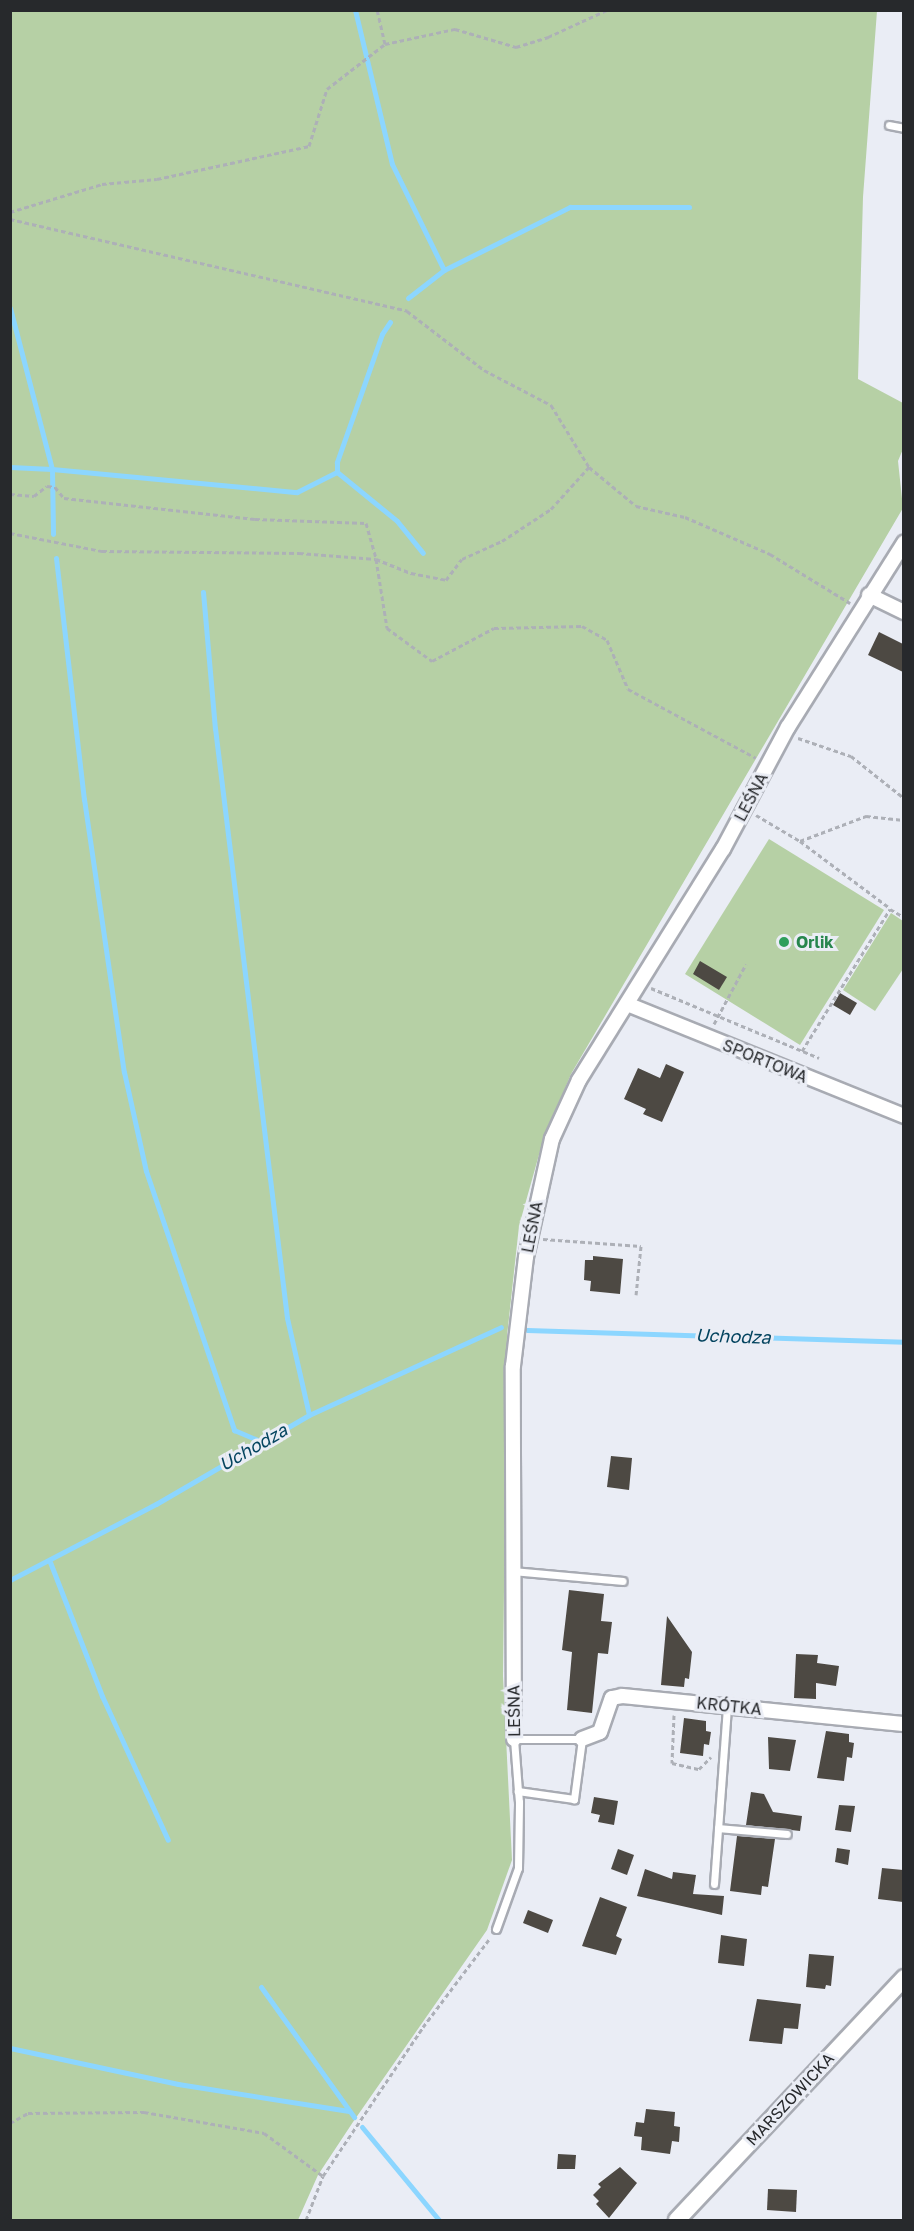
<!DOCTYPE html>
<meta charset="utf-8">
<style>
body{margin:0}
#map{position:relative;width:914px;height:2231px;overflow:hidden;background:#eaedf5;font-family:"Golos Text",sans-serif}
div>[style]{position:absolute}
[style*='--x']{left:calc(var(--x)*1px);top:calc(var(--y)*1px);width:calc(var(--w)*1px);rotate:calc(var(--a)*1deg)}
.green>*{inset:0;background:#b6d0a5}
.stream>*{height:5px;margin:-2.5px;padding:0 2.5px;transform-origin:2.5px;border-radius:2.5px;background:#8cd6ff}
.building>*{inset:0;background:#4d4943}
.path>*{height:3px;margin-top:-1.5px;transform-origin:0;background:repeating-linear-gradient(90deg,#adb0b7 0 4.5px,transparent 0 7.5px)}
.roads{filter:drop-shadow(2px 0 #a8abb3) drop-shadow(-2px 0 #a8abb3) drop-shadow(0 2px #a8abb3) drop-shadow(0 -2px #a8abb3)}
.service>*{height:7px;margin:-3.5px;padding:0 3.5px;transform-origin:3.5px;border-radius:3.5px;background:#fff}
.minor>*{height:14px;margin:-7px;padding:0 7px;transform-origin:7px;border-radius:7px;background:#fff}
.tertiary>*{height:16px;margin:-8px;padding:0 8px;transform-origin:8px;border-radius:8px;background:#fff}
.dots>*{width:16px;height:16px;translate:-50% -50%;box-sizing:border-box;border:3px solid #eaedf5;border-radius:50%}
span{translate:-50% -50%;white-space:nowrap;text-align:center;line-height:1.15;-webkit-text-stroke:6px #eaedf5;paint-order:stroke}
.street-label{font-size:16px;color:#27292c}
.leisure-label{font-size:16px;color:#27864d;font-weight:700}
.left{translate:0 -50%;text-align:left}
.water-label{font-size:18px;color:#04445f;font-style:italic}
.frame{position:absolute;inset:0;border:12px solid #27292c;pointer-events:none}
</style>
<div id="map">
<div class="green">
<div style="clip-path:polygon(10px 11px,877px 11px,863px 197px,858px 379px,903px 403px,903px 449px,898px 461px,903px 508px,571px 1074px,542px 1144px,519px 1226px,507px 1336px,503px 1676px,512px 1860px,487px 1930px,353px 2122px,318px 2175px,298px 2220px,11px 2220px)"></div>
<div style="clip-path:polygon(769px 839px,884px 910px,800px 1045px,685px 974px)"></div>
<div style="clip-path:polygon(891px 913px,903px 921px,903px 969px,875px 1011px,843px 990px)"></div>
</div>
<div class="stream">
<div style="--x:355;--y:10;--w:158;--a:76.5"></div>
<div style="--x:392;--y:164;--w:118;--a:63.9"></div>
<div style="--x:408;--y:298;--w:46;--a:-37.9"></div>
<div style="--x:444;--y:270;--w:141;--a:-26.6"></div>
<div style="--x:570;--y:207;--w:119;--a:0"></div>
<div style="--x:10;--y:308;--w:166;--a:75.4"></div>
<div style="--x:52;--y:469;--w:246;--a:5.4"></div>
<div style="--x:297;--y:492;--w:45;--a:-26.6"></div>
<div style="--x:390;--y:322;--w:14;--a:124"></div>
<div style="--x:382;--y:334;--w:136;--a:109.4"></div>
<div style="--x:337;--y:462;--w:10;--a:90"></div>
<div style="--x:337;--y:472;--w:77;--a:39.2"></div>
<div style="--x:397;--y:521;--w:41;--a:50.9"></div>
<div style="--x:10;--y:467;--w:42;--a:2.7"></div>
<div style="--x:52;--y:469;--w:65;--a:89.1"></div>
<div style="--x:56;--y:558;--w:243;--a:83.4"></div>
<div style="--x:84;--y:799;--w:276;--a:81.7"></div>
<div style="--x:124;--y:1072;--w:101;--a:77.5"></div>
<div style="--x:146;--y:1171;--w:274;--a:71.2"></div>
<div style="--x:234;--y:1430;--w:34;--a:23"></div>
<div style="--x:203;--y:592;--w:137;--a:85"></div>
<div style="--x:215;--y:728;--w:594;--a:83.04"></div>
<div style="--x:287;--y:1318;--w:99;--a:77.2"></div>
<div style="--x:527;--y:1330;--w:377;--a:1.8"></div>
<div style="--x:50;--y:1562;--w:144;--a:68.8"></div>
<div style="--x:102;--y:1696;--w:158;--a:65.4"></div>
<div style="--x:10;--y:1580;--w:165;--a:-27.5"></div>
<div style="--x:156;--y:1504;--w:177;--a:-30.2"></div>
<div style="--x:309;--y:1415;--w:211;--a:-24.6"></div>
<div style="--x:261;--y:1987;--w:160;--a:54.4"></div>
<div style="--x:10;--y:2048;--w:172;--a:12.1"></div>
<div style="--x:178;--y:2084;--w:173;--a:9"></div>
<div style="--x:362;--y:2127;--w:121;--a:50.4"></div>
</div>
<div class="building">
<div style="clip-path:polygon(879px 632px,903px 644px,903px 672px,868px 655px)"></div>
<div style="clip-path:polygon(700px 961px,727px 977px,719px 990px,693px 974px)"></div>
<div style="clip-path:polygon(840px 993px,857px 1003px,850px 1015px,833px 1005px)"></div>
<div style="clip-path:polygon(666px 1064px,684px 1072px,662px 1122px,643px 1114px,646px 1109px,624px 1099px,638px 1068px,660px 1078px)"></div>
<div style="clip-path:polygon(593px 1256px,623px 1259px,620px 1294px,590px 1291px,591px 1281px,584px 1280px,585px 1260px,593px 1260px)"></div>
<div style="clip-path:polygon(611px 1456px,632px 1458px,629px 1490px,607px 1487px)"></div>
<div style="clip-path:polygon(569px 1590px,604px 1594px,601px 1621px,612px 1622px,608px 1654px,598px 1653px,592px 1713px,567px 1710px,572px 1652px,562px 1650px)"></div>
<div style="clip-path:polygon(667px 1616px,692px 1652px,689px 1679px,685px 1678px,684px 1687px,661px 1685px)"></div>
<div style="clip-path:polygon(796px 1654px,818px 1655px,817px 1663px,839px 1666px,836px 1686px,816px 1683px,816px 1699px,794px 1698px)"></div>
<div style="clip-path:polygon(684px 1718px,706px 1721px,706px 1731px,711px 1732px,709px 1745px,704px 1744px,703px 1756px,680px 1753px)"></div>
<div style="clip-path:polygon(826px 1731px,849px 1734px,849px 1742px,854px 1743px,852px 1758px,847px 1757px,844px 1781px,817px 1778px)"></div>
<div style="clip-path:polygon(768px 1737px,796px 1740px,790px 1771px,769px 1769px)"></div>
<div style="clip-path:polygon(751px 1792px,764px 1794px,773px 1812px,802px 1816px,800px 1831px,746px 1825px)"></div>
<div style="clip-path:polygon(594px 1797px,618px 1801px,614px 1825px,598px 1822px,600px 1815px,591px 1813px)"></div>
<div style="clip-path:polygon(839px 1805px,855px 1806px,851px 1832px,835px 1830px)"></div>
<div style="clip-path:polygon(737px 1836px,775px 1839px,768px 1887px,762px 1886px,761px 1895px,730px 1891px)"></div>
<div style="clip-path:polygon(837px 1848px,850px 1850px,848px 1865px,835px 1862px)"></div>
<div style="clip-path:polygon(618px 1849px,634px 1855px,627px 1875px,611px 1869px)"></div>
<div style="clip-path:polygon(882px 1868px,903px 1870px,903px 1902px,878px 1899px)"></div>
<div style="clip-path:polygon(645px 1869px,672px 1879px,673px 1872px,696px 1875px,693px 1894px,724px 1896px,722px 1915px,637px 1896px)"></div>
<div style="clip-path:polygon(600px 1897px,627px 1907px,616px 1936px,622px 1939px,616px 1955px,582px 1946px)"></div>
<div style="clip-path:polygon(528px 1910px,553px 1920px,548px 1933px,523px 1923px)"></div>
<div style="clip-path:polygon(721px 1935px,747px 1939px,744px 1966px,718px 1963px)"></div>
<div style="clip-path:polygon(809px 1954px,834px 1956px,831px 1986px,826px 1985px,825px 1989px,806px 1987px)"></div>
<div style="clip-path:polygon(757px 1999px,801px 2004px,798px 2029px,784px 2028px,782px 2044px,749px 2041px)"></div>
<div style="clip-path:polygon(646px 2109px,675px 2112px,674px 2126px,680px 2127px,679px 2142px,672px 2141px,670px 2154px,641px 2150px,642px 2137px,634px 2136px,636px 2122px,644px 2123px)"></div>
<div style="clip-path:polygon(558px 2154px,576px 2155px,575px 2169px,557px 2169px)"></div>
<div style="clip-path:polygon(620px 2167px,637px 2183px,609px 2218px,596px 2204px,599px 2201px,593px 2195px,601px 2187px,598px 2184px)"></div>
<div style="clip-path:polygon(768px 2189px,797px 2190px,796px 2212px,767px 2210px)"></div>
</div>
<div class="path">
<div style="--x:385;--y:44;--w:72;--a:-12.1"></div>
<div style="--x:455;--y:29;--w:64;--a:16.4"></div>
<div style="--x:516;--y:47;--w:34;--a:-17"></div>
<div style="--x:548;--y:37;--w:65;--a:-24.6"></div>
<div style="--x:10;--y:212;--w:96;--a:-16.9"></div>
<div style="--x:102;--y:184;--w:55;--a:-5.2"></div>
<div style="--x:157;--y:179;--w:156;--a:-12.2"></div>
<div style="--x:309;--y:146;--w:60;--a:-72.5"></div>
<div style="--x:327;--y:89;--w:73;--a:-37.8"></div>
<div style="--x:385;--y:44;--w:35;--a:-103"></div>
<div style="--x:10;--y:219;--w:408;--a:13"></div>
<div style="--x:407;--y:311;--w:97;--a:37.5"></div>
<div style="--x:484;--y:370;--w:76;--a:27.6"></div>
<div style="--x:551;--y:405;--w:73;--a:58.5"></div>
<div style="--x:10;--y:494;--w:24;--a:5"></div>
<div style="--x:34;--y:496;--w:16;--a:-38"></div>
<div style="--x:47;--y:486;--w:8;--a:7"></div>
<div style="--x:55;--y:487;--w:14;--a:51"></div>
<div style="--x:64;--y:498;--w:192;--a:6.3"></div>
<div style="--x:255;--y:519;--w:111;--a:2.1"></div>
<div style="--x:366;--y:523;--w:37;--a:74"></div>
<div style="--x:376;--y:559;--w:70;--a:80.9"></div>
<div style="--x:387;--y:628;--w:56;--a:36.3"></div>
<div style="--x:432;--y:661;--w:70;--a:-28"></div>
<div style="--x:494;--y:628;--w:88;--a:-1.3"></div>
<div style="--x:582;--y:626;--w:29;--a:29"></div>
<div style="--x:607;--y:640;--w:53;--a:66.8"></div>
<div style="--x:628;--y:689;--w:145;--a:28.3"></div>
<div style="--x:10;--y:533;--w:94;--a:11.1"></div>
<div style="--x:102;--y:551;--w:197;--a:0.6"></div>
<div style="--x:299;--y:553;--w:77;--a:4.5"></div>
<div style="--x:376;--y:559;--w:38;--a:22"></div>
<div style="--x:411;--y:573;--w:36;--a:11"></div>
<div style="--x:446;--y:580;--w:26;--a:-53"></div>
<div style="--x:462;--y:559;--w:44;--a:-24.2"></div>
<div style="--x:502;--y:541;--w:59;--a:-33.1"></div>
<div style="--x:551;--y:509;--w:57;--a:-47.9"></div>
<div style="--x:589;--y:467;--w:61;--a:39.7"></div>
<div style="--x:636;--y:506;--w:50;--a:12.7"></div>
<div style="--x:685;--y:517;--w:93;--a:23.5"></div>
<div style="--x:770;--y:554;--w:94;--a:31.5"></div>
<div style="--x:798;--y:738;--w:56;--a:18.8"></div>
<div style="--x:851;--y:756;--w:68;--a:38.4"></div>
<div style="--x:756;--y:815;--w:51;--a:30.6"></div>
<div style="--x:800;--y:841;--w:71;--a:-20.7"></div>
<div style="--x:866;--y:816;--w:38;--a:6"></div>
<div style="--x:800;--y:841;--w:112;--a:36.7"></div>
<div style="--x:651;--y:988;--w:182;--a:22.6"></div>
<div style="--x:714;--y:1024;--w:68;--a:-61.9"></div>
<div style="--x:802;--y:1051;--w:167;--a:-58.2"></div>
<div style="--x:890;--y:909;--w:16;--a:30"></div>
<div style="--x:543;--y:1239;--w:98;--a:4.1"></div>
<div style="--x:641;--y:1246;--w:49;--a:95.8"></div>
<div style="--x:674;--y:1715;--w:48;--a:92.4"></div>
<div style="--x:672;--y:1763;--w:28;--a:13"></div>
<div style="--x:699;--y:1769;--w:17;--a:-45"></div>
<div style="--x:10;--y:2123;--w:21;--a:-29"></div>
<div style="--x:28;--y:2113;--w:116;--a:-0.5"></div>
<div style="--x:144;--y:2112;--w:122;--a:9.9"></div>
<div style="--x:264;--y:2133;--w:73;--a:36.1"></div>
<div style="--x:306;--y:2220;--w:47;--a:-68.9"></div>
<div style="--x:323;--y:2176;--w:179;--a:-56.1"></div>
<div style="--x:423;--y:2027;--w:111;--a:-53"></div>
</div>
<div class="roads">
<div class="service">
<div style="--x:889;--y:125;--w:15;--a:11"></div>
<div style="--x:513;--y:1571;--w:110;--a:5.2"></div>
<div style="--x:718;--y:1828;--w:69;--a:5"></div>
<div style="--x:714;--y:1884;--w:178;--a:-85.8"></div>
<div style="--x:496;--y:1929;--w:65;--a:-70.2"></div>
<div style="--x:518;--y:1868;--w:66;--a:-89.1"></div>
<div style="--x:519;--y:1802;--w:11;--a:-95"></div>
<div style="--x:518;--y:1791;--w:52;--a:-94.4"></div>
<div style="--x:514;--y:1739;--w:68;--a:0"></div>
<div style="--x:582;--y:1739;--w:61;--a:97.6"></div>
<div style="--x:574;--y:1799;--w:57;--a:-171.9"></div>
</div>
<div class="minor">
<div style="--x:869;--y:595;--w:39;--a:26"></div>
<div style="--x:627;--y:1004;--w:299;--a:22"></div>
<div style="--x:514;--y:1739;--w:373;--a:-90.2"></div>
<div style="--x:513;--y:1366;--w:110;--a:-83.2"></div>
<div style="--x:526;--y:1257;--w:121;--a:-77.6"></div>
<div style="--x:552;--y:1139;--w:65;--a:-65.4"></div>
<div style="--x:579;--y:1080;--w:272;--a:-58.1"></div>
<div style="--x:723;--y:849;--w:138;--a:-62"></div>
<div style="--x:788;--y:727;--w:218;--a:-57.8"></div>
<div style="--x:582;--y:1739;--w:19;--a:-21"></div>
<div style="--x:600;--y:1732;--w:36;--a:-71"></div>
<div style="--x:612;--y:1698;--w:10;--a:-11"></div>
<div style="--x:622;--y:1696;--w:283;--a:5.7"></div>
</div>
<div class="tertiary">
<div style="--x:677;--y:2220;--w:332;--a:-46.8"></div>
</div>
</div>
<div class="dots">
<div style="left:784px;top:942px;background:#2e9e5b"></div>
</div>
<div class="street-label">
<span style="left:751px;top:797px;rotate:-62deg">LEŚNA</span>
<span style="left:765px;top:1061px;rotate:22deg">SPORTOWA</span>
<span style="left:532px;top:1227px;rotate:-79deg">LEŚNA</span>
<span style="left:729px;top:1706px;rotate:6deg">KRÓTKA</span>
<span style="left:514px;top:1711px;rotate:-91deg">LEŚNA</span>
<span style="left:790px;top:2099px;rotate:-47deg">MARSZOWICKA</span>
</div>
<div class="leisure-label">
<span class="left" style="left:796px;top:942px">Orlik</span>
</div>
<div class="water-label">
<span style="left:733px;top:1336px;rotate:2deg">Uchodza</span>
<span style="left:253px;top:1447px;rotate:-30deg">Uchodza</span>
</div>
<div class="frame"></div>
</div>
